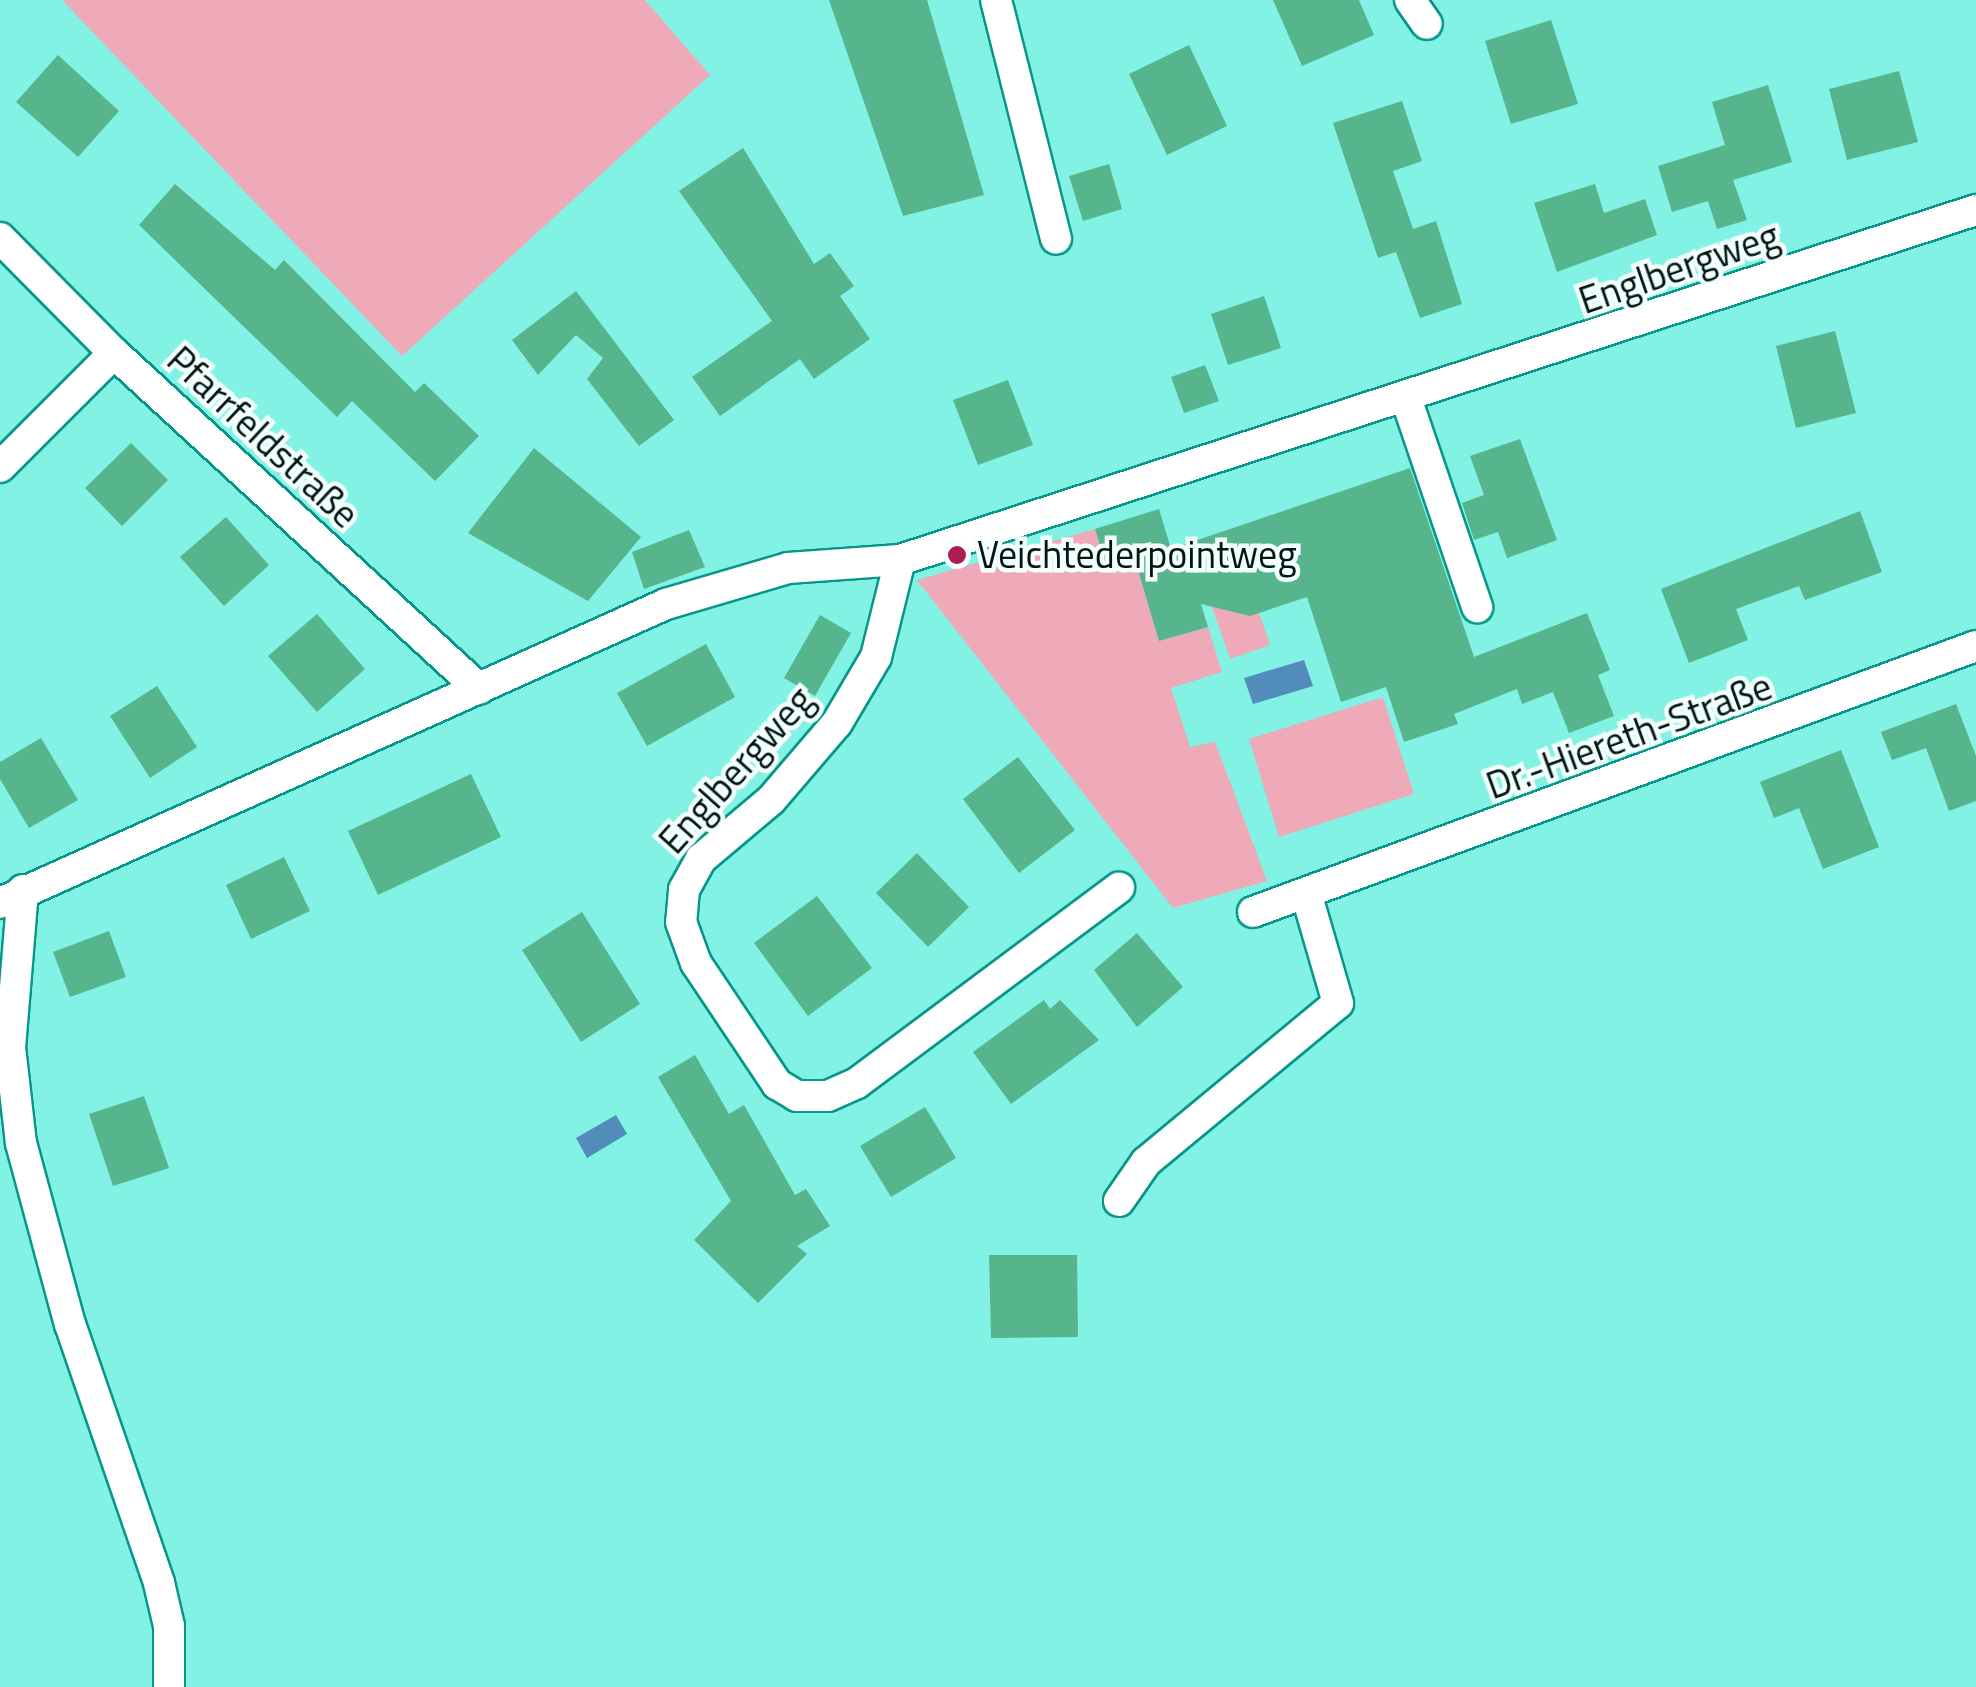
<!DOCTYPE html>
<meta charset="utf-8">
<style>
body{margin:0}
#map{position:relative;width:1976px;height:1687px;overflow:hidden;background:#81f2e3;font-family:"Titillium Web",sans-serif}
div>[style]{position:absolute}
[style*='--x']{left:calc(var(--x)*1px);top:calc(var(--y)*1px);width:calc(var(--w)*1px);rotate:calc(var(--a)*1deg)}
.green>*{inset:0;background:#efaab9}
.water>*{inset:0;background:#518cbb}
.building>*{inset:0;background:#57b58e}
.roads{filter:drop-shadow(2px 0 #06978a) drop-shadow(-2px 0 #06978a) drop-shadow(0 2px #06978a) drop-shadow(0 -2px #06978a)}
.street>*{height:30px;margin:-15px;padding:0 15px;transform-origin:15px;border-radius:15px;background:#fff}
.dots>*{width:28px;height:28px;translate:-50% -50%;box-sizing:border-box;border:5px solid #f4fefc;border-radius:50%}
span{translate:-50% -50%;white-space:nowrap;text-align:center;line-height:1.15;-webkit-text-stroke:9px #f4fefc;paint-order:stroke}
.street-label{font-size:38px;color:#001714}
.poi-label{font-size:38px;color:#001714}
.left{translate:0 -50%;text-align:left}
</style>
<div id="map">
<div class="green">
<div style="clip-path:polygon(62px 0,645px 0,710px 75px,402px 356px)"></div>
<div style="clip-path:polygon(1095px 529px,1107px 568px,1135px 560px,1159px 641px,1208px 627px,1222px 672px,1171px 688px,1190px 747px,1215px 742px,1267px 881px,1173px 908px,917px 580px)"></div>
<div style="clip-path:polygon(1208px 595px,1259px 613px,1270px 645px,1230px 659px)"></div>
<div style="clip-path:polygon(1383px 697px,1414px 794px,1279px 837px,1249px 739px)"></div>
</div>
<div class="water">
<div style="clip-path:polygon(1304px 660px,1313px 686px,1253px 704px,1244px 678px)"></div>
<div style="clip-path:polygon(616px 1115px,627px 1134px,587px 1158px,576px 1138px)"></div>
</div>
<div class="building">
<div style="clip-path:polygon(829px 0,927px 0,984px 195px,903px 216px)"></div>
<div style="clip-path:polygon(1273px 0,1359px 0,1374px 35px,1302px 66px)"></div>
<div style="clip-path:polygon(1551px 20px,1578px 104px,1511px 124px,1485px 41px)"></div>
<div style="clip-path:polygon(1189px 45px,1227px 126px,1167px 155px,1129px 74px)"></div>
<div style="clip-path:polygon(58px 55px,119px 111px,78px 157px,16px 102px)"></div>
<div style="clip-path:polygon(1899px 71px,1918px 142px,1847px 160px,1829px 89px)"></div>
<div style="clip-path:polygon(1768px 85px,1792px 162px,1733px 180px,1747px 220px,1717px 229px,1708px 201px,1672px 212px,1658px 166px,1725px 145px,1712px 102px)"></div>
<div style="clip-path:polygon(1402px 101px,1422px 161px,1393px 171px,1413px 229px,1436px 221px,1462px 304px,1420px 318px,1396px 252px,1378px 258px,1333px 123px)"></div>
<div style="clip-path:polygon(743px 148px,814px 264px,830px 253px,854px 286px,840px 296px,870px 339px,814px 379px,800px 359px,720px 416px,692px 377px,772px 321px,679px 191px)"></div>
<div style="clip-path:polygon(1109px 164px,1122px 209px,1083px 221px,1069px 176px)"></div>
<div style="clip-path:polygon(175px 184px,275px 270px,284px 260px,415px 392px,424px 383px,479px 436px,435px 481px,352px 401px,337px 417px,139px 225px)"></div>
<div style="clip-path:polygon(1595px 184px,1604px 213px,1645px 199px,1657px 235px,1557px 272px,1534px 203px)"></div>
<div style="clip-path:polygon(576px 291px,674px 420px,639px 446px,587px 379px,603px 358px,576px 335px,538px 375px,512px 340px)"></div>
<div style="clip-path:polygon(1264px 296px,1281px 348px,1228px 365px,1211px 314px)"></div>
<div style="clip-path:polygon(1835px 331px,1856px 413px,1796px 428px,1776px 346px)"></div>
<div style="clip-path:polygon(1205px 365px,1219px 401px,1184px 413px,1171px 377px)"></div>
<div style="clip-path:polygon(1008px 380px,1033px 445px,978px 465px,953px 400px)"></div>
<div style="clip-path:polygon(1520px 439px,1557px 540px,1507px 558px,1498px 532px,1474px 540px,1462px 503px,1484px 495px,1470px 456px)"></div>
<div style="clip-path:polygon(131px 443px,168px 480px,122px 526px,85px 488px)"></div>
<div style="clip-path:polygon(534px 448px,641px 537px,588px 601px,468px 533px)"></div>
<div style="clip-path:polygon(1410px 468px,1474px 657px,1587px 613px,1610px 670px,1598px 675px,1614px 716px,1569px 733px,1553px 692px,1522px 704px,1517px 689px,1454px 714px,1458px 724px,1404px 742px,1386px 687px,1341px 702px,1307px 597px,1250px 616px,1201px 604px,1208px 627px,1159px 641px,1135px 560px,1107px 568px,1095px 529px,1159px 509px,1171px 549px)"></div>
<div style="clip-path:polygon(1860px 511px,1882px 572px,1805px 600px,1799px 586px,1736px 609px,1748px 640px,1689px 663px,1661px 589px)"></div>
<div style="clip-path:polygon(226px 517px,269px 565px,224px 606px,180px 557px)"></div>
<div style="clip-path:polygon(689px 530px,705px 567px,644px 589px,632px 552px)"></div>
<div style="clip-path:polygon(317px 614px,365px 669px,317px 712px,268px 656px)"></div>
<div style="clip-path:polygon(820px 615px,851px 633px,815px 696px,784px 678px)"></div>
<div style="clip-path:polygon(706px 644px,735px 697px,647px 746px,617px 693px)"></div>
<div style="clip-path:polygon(157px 686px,197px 747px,150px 778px,110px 716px)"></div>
<div style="clip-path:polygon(1956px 704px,1976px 756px,1976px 801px,1949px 811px,1926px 748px,1892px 760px,1881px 732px)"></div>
<div style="clip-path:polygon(41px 738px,78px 800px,29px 828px,0 779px,0 762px)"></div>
<div style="clip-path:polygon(1841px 750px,1879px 847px,1823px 869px,1799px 808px,1774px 818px,1760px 782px)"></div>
<div style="clip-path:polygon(1018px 757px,1075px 830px,1019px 873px,963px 799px)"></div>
<div style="clip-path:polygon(471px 774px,501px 837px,378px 895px,348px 831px)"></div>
<div style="clip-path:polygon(917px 853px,969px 907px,928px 947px,876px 893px)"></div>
<div style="clip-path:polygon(284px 857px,310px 911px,251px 939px,226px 885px)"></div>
<div style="clip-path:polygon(817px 896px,872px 968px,808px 1016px,754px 943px)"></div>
<div style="clip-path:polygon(582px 912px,640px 1004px,581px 1042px,522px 950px)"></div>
<div style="clip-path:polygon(109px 931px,126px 977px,70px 997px,53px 952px)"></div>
<div style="clip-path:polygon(1137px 933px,1183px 987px,1137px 1027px,1094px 970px)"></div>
<div style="clip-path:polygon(1044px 1000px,1050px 1009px,1060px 1000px,1099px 1040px,1011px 1104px,973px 1052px)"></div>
<div style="clip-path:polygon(695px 1055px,729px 1114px,744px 1105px,795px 1195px,806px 1189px,830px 1226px,797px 1246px,807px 1254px,758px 1303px,694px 1240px,731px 1201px,658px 1077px)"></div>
<div style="clip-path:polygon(144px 1096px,169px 1168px,113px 1186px,89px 1114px)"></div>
<div style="clip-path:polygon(925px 1107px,956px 1158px,891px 1197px,860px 1146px)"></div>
<div style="clip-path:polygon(989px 1255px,1077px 1255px,1078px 1337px,991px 1338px)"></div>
</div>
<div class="roads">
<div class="street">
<div style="--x:996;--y:0;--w:246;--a:75.9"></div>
<div style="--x:1410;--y:0;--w:29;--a:55"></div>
<div style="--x:0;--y:238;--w:162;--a:45.3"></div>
<div style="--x:114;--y:353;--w:496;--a:42.6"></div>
<div style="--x:1407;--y:401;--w:218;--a:71.2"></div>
<div style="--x:0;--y:467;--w:161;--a:-45"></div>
<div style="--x:900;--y:560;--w:100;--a:103.9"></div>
<div style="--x:876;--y:657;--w:77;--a:120.6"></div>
<div style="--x:837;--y:723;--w:101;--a:130.6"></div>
<div style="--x:771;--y:800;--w:92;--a:139.9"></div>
<div style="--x:701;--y:859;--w:35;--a:119"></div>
<div style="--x:684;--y:890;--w:32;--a:95"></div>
<div style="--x:681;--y:922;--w:44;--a:69.9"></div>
<div style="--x:696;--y:963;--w:146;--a:56.2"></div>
<div style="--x:777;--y:1084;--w:23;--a:31"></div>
<div style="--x:797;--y:1096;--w:31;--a:0"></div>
<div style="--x:828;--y:1096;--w:32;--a:-24"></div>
<div style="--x:857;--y:1083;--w:327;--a:-36.7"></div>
<div style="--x:23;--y:890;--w:158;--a:94.7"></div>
<div style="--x:10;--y:1047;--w:97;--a:83.5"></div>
<div style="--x:21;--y:1143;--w:188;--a:74.9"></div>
<div style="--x:70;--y:1324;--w:274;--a:71"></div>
<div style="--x:159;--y:1583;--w:44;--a:76.9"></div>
<div style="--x:169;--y:1626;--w:61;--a:90"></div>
<div style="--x:0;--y:903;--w:730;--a:-24.18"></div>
<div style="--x:666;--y:604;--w:127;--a:-16.4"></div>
<div style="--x:788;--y:568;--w:112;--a:-4.1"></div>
<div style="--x:900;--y:560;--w:1131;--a:-18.02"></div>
<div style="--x:1253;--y:912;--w:770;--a:-20.2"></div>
<div style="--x:1119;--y:1201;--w:47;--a:-55.3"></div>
<div style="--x:1146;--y:1162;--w:249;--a:-39.6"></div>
<div style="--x:1338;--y:1003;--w:111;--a:-106.2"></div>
</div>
</div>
<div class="dots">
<div style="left:957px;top:555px;background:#ac1c55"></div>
</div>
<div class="street-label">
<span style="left:1679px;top:268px;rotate:-19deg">Englbergweg</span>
<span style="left:263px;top:437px;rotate:43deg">Pfarrfeldstraße</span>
<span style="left:1629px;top:736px;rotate:-20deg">Dr.-Hiereth-Straße</span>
<span style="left:736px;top:770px;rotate:-48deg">Englbergweg</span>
</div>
<div class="poi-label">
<span class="left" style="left:977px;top:555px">Veichtederpointweg</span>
</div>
</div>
